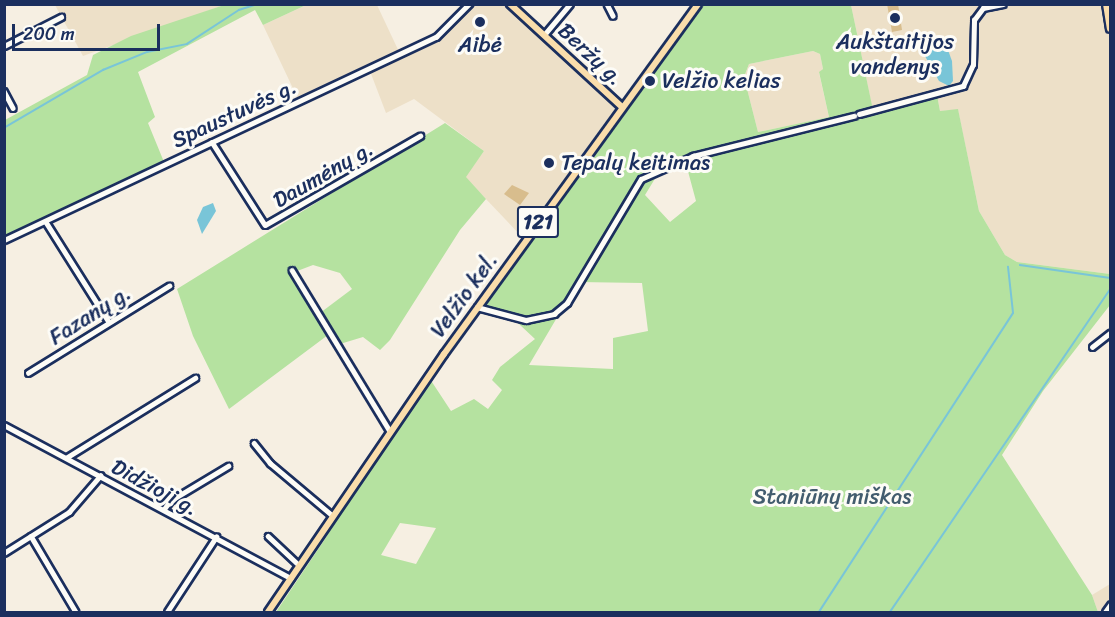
<!DOCTYPE html>
<meta charset="utf-8">
<style>
body{margin:0}
#map{position:relative;width:1115px;height:617px;overflow:hidden;background:#f6efe2;font-family:Sriracha,sans-serif}
div>[style]{position:absolute}
[style*='--x']{left:calc(var(--x)*1px);top:calc(var(--y)*1px);width:calc(var(--w)*1px);rotate:calc(var(--a)*1deg)}
.built>*{inset:0;background:#ede0c8}
.green>*{inset:0;background:#b5e2a0}
.water>*{inset:0;background:#79c5d8}
.stream>*{height:1.5px;margin:-0.75px;padding:0 0.75px;transform-origin:0.75px;border-radius:0.75px;background:#79c5d8}
.building>*{inset:0;background:#d8bd8d}
.roads{filter:drop-shadow(2px 0 #1b2f5e) drop-shadow(-2px 0 #1b2f5e) drop-shadow(0 2px #1b2f5e) drop-shadow(0 -2px #1b2f5e)}
.minor>*{height:4.5px;margin:-2.25px;padding:0 2.25px;transform-origin:2.25px;border-radius:2.25px;background:#fdfcf7}
.major>*{height:6px;margin:-3px;padding:0 3px;transform-origin:3px;border-radius:3px;background:#faddab}
.dots>*{width:16px;height:16px;translate:-50% -50%;box-sizing:border-box;border:3px solid #fdfcf7;border-radius:50%}
span{translate:-50% -50%;white-space:nowrap;text-align:center;line-height:1.15;-webkit-text-stroke:6px #fdfcf7;paint-order:stroke}
.shield-label span{padding:2px 4px;background:#fdfcf7;border:2px solid;border-radius:4px;-webkit-text-stroke-width:0}
.shield-label{font-size:21px;color:#1b2f5e;font-weight:700}
.poi-label{font-size:22px;color:#1b2f5e}
.left{translate:0 -50%;text-align:left}
.street-label{font-size:22px;color:#1b2f5e}
.park-label{font-size:22px;color:#425c6e}
.frame{position:absolute;inset:0;border:6px solid #1b2f5e;pointer-events:none}
.scale{position:absolute;left:12px;top:24px;width:148px;height:27px;box-sizing:border-box;border:3px solid #1b2f5e;border-top:0;padding-left:8px;font-size:18px;line-height:21px;white-space:nowrap;color:#1b2f5e;-webkit-text-stroke:4px #fdfcf7;paint-order:stroke}
</style>
<div id="map">
<div class="built">
<div style="clip-path:polygon(55px 5px,224px 5px,83px 56px)"></div>
<div style="clip-path:polygon(306px 5px,377px 5px,401px 56px,437px 39px,471px 5px,506px 5px,621px 106px,523px 238px,465px 177px,484px 151px,414px 99px,386px 113px,368px 66px,298px 99px,263px 25px)"></div>
<div style="clip-path:polygon(851px 5px,1106px 5px,1110px 29px,1110px 274px,1017px 262px,1005px 255px,979px 211px,958px 110px,940px 111px,937px 95px,873px 111px)"></div>
<div style="clip-path:polygon(813px 51px,820px 54px,823px 69px,819px 73px,829px 117px,758px 132px,744px 77px,749px 64px)"></div>
<div style="clip-path:polygon(1110px 584px,1110px 612px,1098px 612px,1092px 595px)"></div>
</div>
<div class="green">
<div style="clip-path:polygon(224px 5px,306px 5px,263px 25px,255px 10px,138px 72px,155px 117px,148px 123px,164px 162px,5px 238px,5px 120px,87px 75px,93px 55px,131px 36px)"></div>
<div style="clip-path:polygon(evenodd,698px 5px,851px 5px,873px 110px,937px 95px,940px 111px,958px 109px,979px 211px,1005px 255px,1017px 262px,1110px 274px,1110px 305px,1043px 391px,1002px 455px,1092px 595px,1098px 612px,276px 612px,327px 536px,329px 520px,428px 376px,451px 411px,474px 399px,488px 409px,502px 390px,492px 380px,500px 367px,535px 339px,506px 312px,488px 311px,483px 306px,698px 5px,813px 51px,820px 54px,823px 69px,819px 72px,829px 117px,758px 132px,744px 77px,749px 64px,813px 51px,698px 5px,686px 164px,696px 201px,670px 222px,645px 195px,656px 177px,686px 164px,698px 5px,578px 282px,642px 283px,648px 331px,613px 338px,613px 369px,529px 365px,578px 282px,698px 5px,400px 523px,436px 528px,416px 564px,381px 555px,400px 523px)"></div>
<div style="clip-path:polygon(evenodd,445px 123px,484px 151px,466px 177px,486px 199px,460px 230px,390px 340px,380px 350px,363px 337px,340px 344px,332px 332px,229px 409px,193px 336px,177px 289px,445px 123px,313px 265px,340px 273px,352px 289px,316px 316px,292px 273px,313px 265px)"></div>
</div>
<div class="water">
<div style="clip-path:polygon(938px 37px,945px 42px,952px 61px,953px 81px,949px 86px,939px 81px,921px 49px,925px 41px)"></div>
<div style="clip-path:polygon(213px 203px,216px 211px,202px 234px,197px 220px,203px 207px)"></div>
</div>
<div class="stream">
<div style="--x:4;--y:128;--w:115;--a:-30.4"></div>
<div style="--x:103;--y:70;--w:48;--a:-22.2"></div>
<div style="--x:147;--y:52;--w:41;--a:-11.3"></div>
<div style="--x:187;--y:44;--w:62;--a:-33.2"></div>
<div style="--x:239;--y:10;--w:20;--a:-18"></div>
<div style="--x:1020;--y:265;--w:91;--a:8.2"></div>
<div style="--x:819;--y:612;--w:356;--a:-57"></div>
<div style="--x:1013;--y:313;--w:46;--a:-96.2"></div>
<div style="--x:890;--y:612;--w:391;--a:-55.7"></div>
</div>
<div class="building">
<div style="clip-path:polygon(887px 4px,898px 4px,902px 30px,892px 32px)"></div>
<div style="clip-path:polygon(512px 185px,529px 193px,520px 205px,504px 194px)"></div>
</div>
<div class="roads">
<div class="minor">
<div style="--x:607;--y:4;--w:13;--a:63"></div>
<div style="--x:544;--y:35;--w:40;--a:-50"></div>
<div style="--x:4;--y:46;--w:64;--a:-27"></div>
<div style="--x:4;--y:91;--w:19;--a:62"></div>
<div style="--x:859;--y:114;--w:108;--a:-15.1"></div>
<div style="--x:963;--y:86;--w:23;--a:-65"></div>
<div style="--x:973;--y:65;--w:45;--a:-88.7"></div>
<div style="--x:974;--y:20;--w:15;--a:-53"></div>
<div style="--x:983;--y:8;--w:20;--a:-11"></div>
<div style="--x:212;--y:142;--w:98;--a:57.4"></div>
<div style="--x:265;--y:225;--w:179;--a:-29.9"></div>
<div style="--x:46;--y:222;--w:118;--a:57.8"></div>
<div style="--x:4;--y:240;--w:477;--a:-25.2"></div>
<div style="--x:436;--y:37;--w:47;--a:-45"></div>
<div style="--x:292;--y:270;--w:188;--a:58.7"></div>
<div style="--x:477;--y:307;--w:51;--a:14.9"></div>
<div style="--x:526;--y:320;--w:29;--a:-12"></div>
<div style="--x:554;--y:314;--w:17;--a:-40"></div>
<div style="--x:567;--y:303;--w:144;--a:-59.2"></div>
<div style="--x:641;--y:179;--w:57;--a:-23.9"></div>
<div style="--x:693;--y:156;--w:166;--a:-14"></div>
<div style="--x:1092;--y:347;--w:23;--a:-38"></div>
<div style="--x:28;--y:373;--w:166;--a:-31.7"></div>
<div style="--x:4;--y:425;--w:325;--a:28.1"></div>
<div style="--x:254;--y:443;--w:26;--a:51"></div>
<div style="--x:270;--y:463;--w:81;--a:40"></div>
<div style="--x:66;--y:458;--w:152;--a:-31.8"></div>
<div style="--x:164;--y:509;--w:10;--a:-53"></div>
<div style="--x:170;--y:501;--w:68;--a:-31.1"></div>
<div style="--x:31;--y:536;--w:88;--a:59.4"></div>
<div style="--x:268;--y:536;--w:42;--a:43.1"></div>
<div style="--x:4;--y:553;--w:77;--a:-32.2"></div>
<div style="--x:69;--y:512;--w:48;--a:-49.3"></div>
<div style="--x:167;--y:612;--w:90;--a:-56.8"></div>
<div style="--x:1105;--y:612;--w:9;--a:-54"></div>
</div>
<div class="major">
<div style="--x:510;--y:4;--w:151;--a:42.6"></div>
<div style="--x:1106;--y:4;--w:25;--a:81"></div>
<div style="--x:268;--y:612;--w:312;--a:-55.7"></div>
<div style="--x:444;--y:354;--w:432;--a:-54"></div>
</div>
</div>
<div class="dots">
<div style="left:895px;top:18px;background:#1b2f5e"></div>
<div style="left:480px;top:22px;background:#1b2f5e"></div>
<div style="left:650px;top:81px;background:#1b2f5e"></div>
<div style="left:549px;top:163px;background:#1b2f5e"></div>
</div>
<div class="shield-label">
<span style="left:538px;top:222px">121</span>
</div>
<div class="poi-label">
<span style="left:895px;top:54px">Aukštaitijos<br>vandenys</span>
<span style="left:480px;top:45px">Aibė</span>
<span class="left" style="left:662px;top:81px">Velžio kelias</span>
<span class="left" style="left:561px;top:163px">Tepalų keitimas</span>
</div>
<div class="street-label">
<span style="left:591px;top:54px;rotate:43deg">Beržų g.</span>
<span style="left:234px;top:113px;rotate:-25deg">Spaustuvės g.</span>
<span style="left:323px;top:174px;rotate:-30deg">Daumėnų g.</span>
<span style="left:464px;top:295px;rotate:-54deg">Velžio kel.</span>
<span style="left:90px;top:315px;rotate:-32deg">Fazanų g.</span>
<span style="left:155px;top:487px;rotate:28deg">Didžioji g.</span>
</div>
<div class="park-label">
<span style="left:832px;top:497px">Staniūnų miškas</span>
</div>
<div class="frame"></div>
<div class="scale">200 m</div>
</div>
